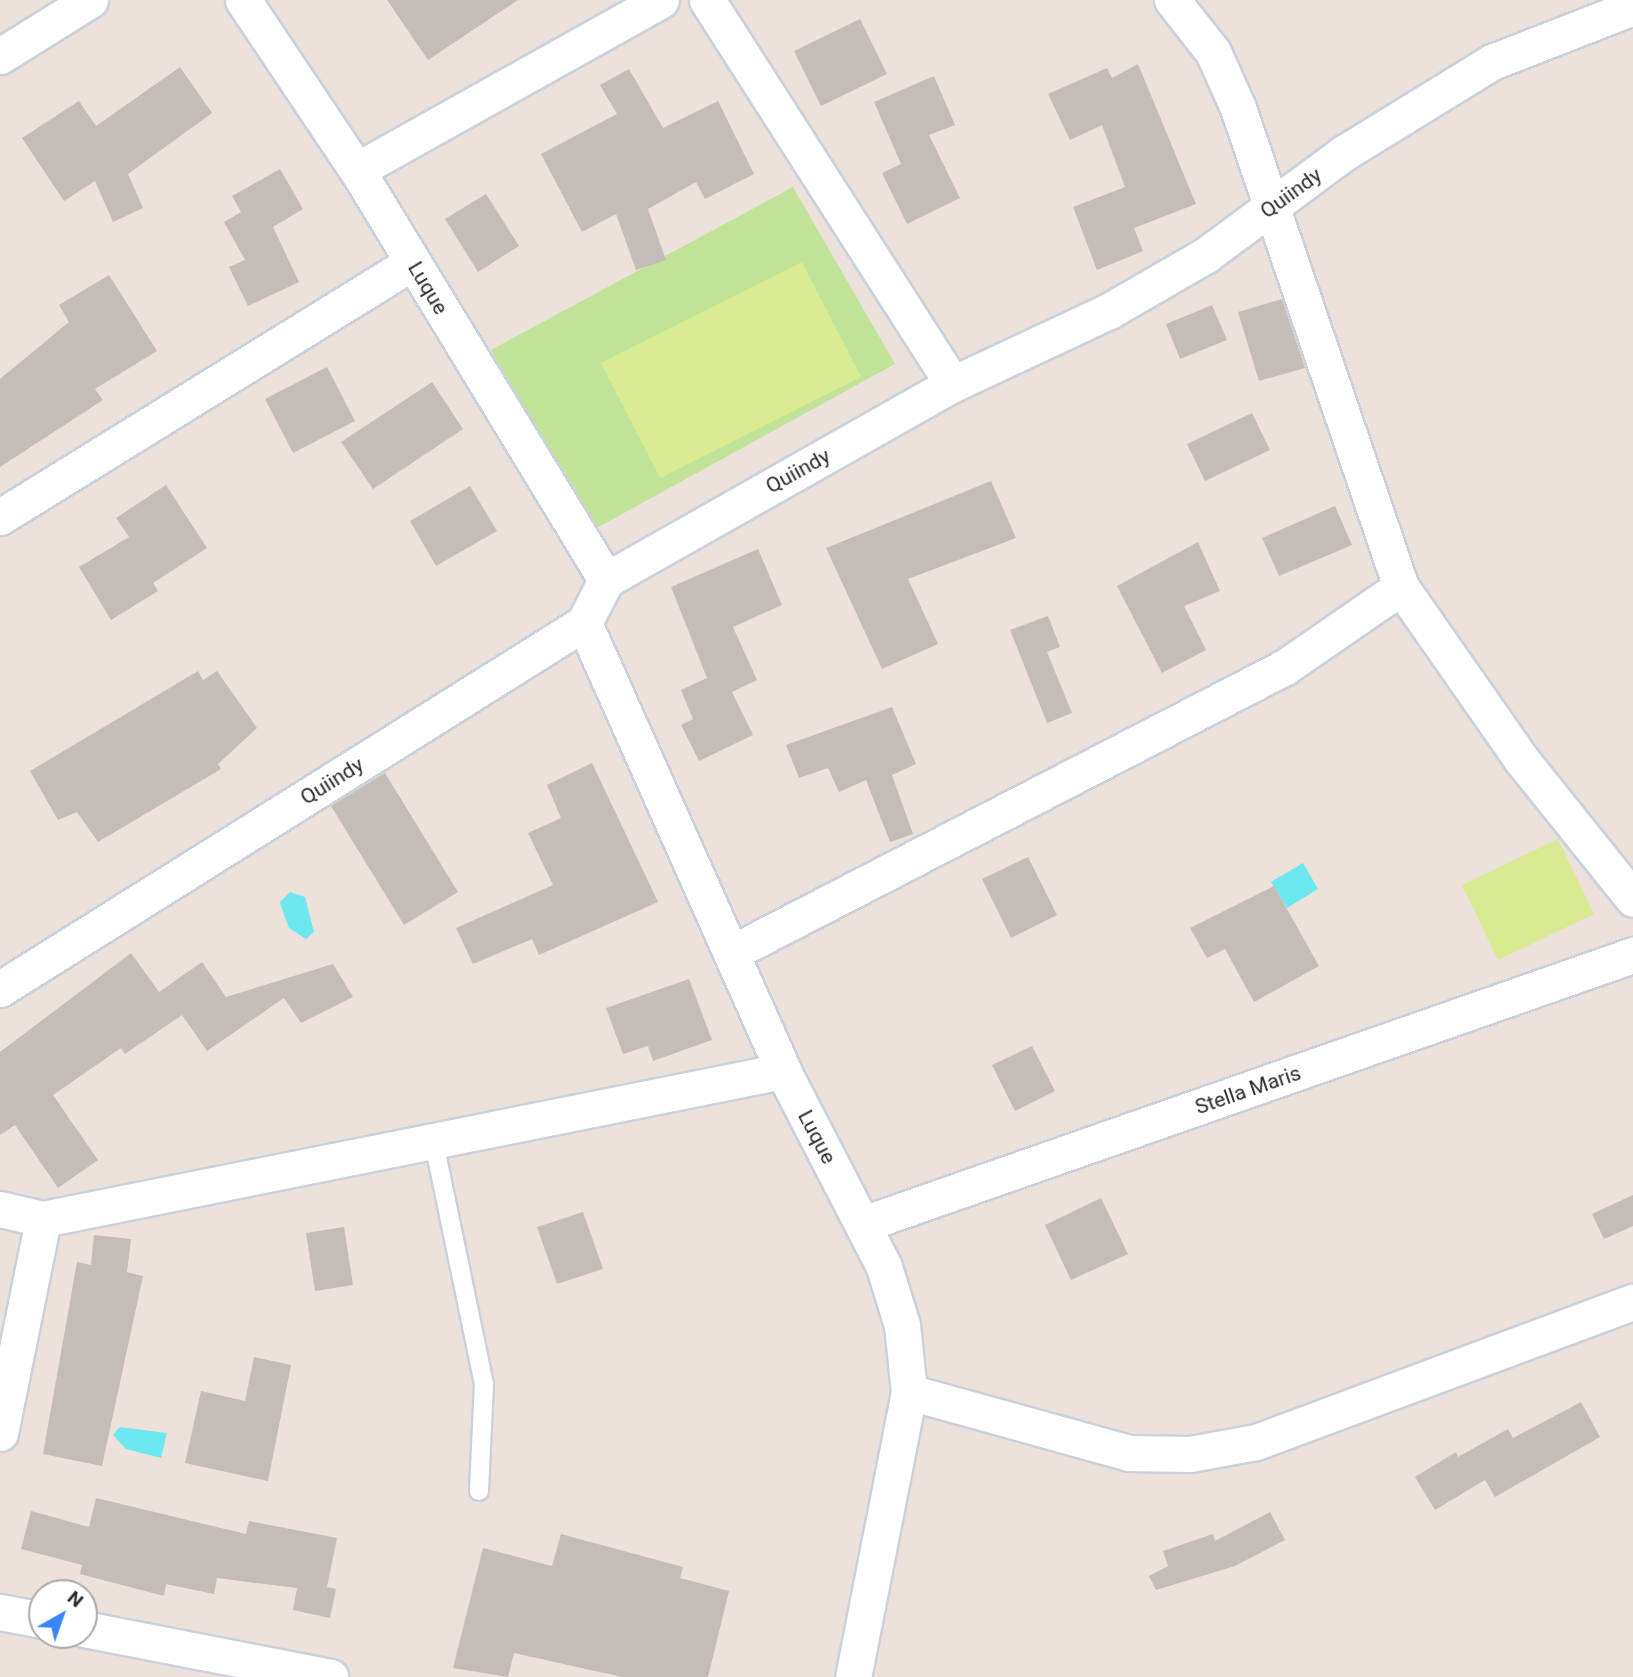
<!DOCTYPE html>
<style>
body{margin:0}
#map{position:relative;width:1633px;height:1677px;overflow:hidden;background:#ece1db;font-family:Roboto,sans-serif}
div>[style]{position:absolute}
[style*='--x']{left:calc(var(--x)*1px);top:calc(var(--y)*1px);width:calc(var(--w)*1px);rotate:calc(var(--a)*1deg)}
.green>*{inset:0;background:#c1e397}
.pitch>*{inset:0;background:#d8eb92}
.water>*{inset:0;background:#6de8f0}
.building>*{inset:0;background:#c4bdb7}
.roads{filter:drop-shadow(2px 0 #cad1dc) drop-shadow(-2px 0 #cad1dc) drop-shadow(0 2px #cad1dc) drop-shadow(0 -2px #cad1dc)}
.lane>*{height:18px;margin:-9px;padding:0 9px;transform-origin:9px;border-radius:9px;background:#fff}
.street>*{height:35px;margin:-17.5px;padding:0 17.5px;transform-origin:17.5px;border-radius:17.5px;background:#fff}
span{translate:-50% -50%;white-space:nowrap;text-align:center;line-height:1.15;-webkit-text-stroke:7px #fff;paint-order:stroke}
.street-label{font-size:21px;color:#2a2a2a}
.north{position:absolute;left:28px;top:1579px;width:70px;height:70px;box-sizing:border-box;background:#fff;border:2px solid #aaa;border-radius:50%;rotate:40deg;font-size:19px;font-weight:700;line-height:28px;text-align:center;color:#2a2a2a}
.north::after{content:'';display:block;margin:auto;width:24px;height:32px;background:#3986fb;clip-path:polygon(50% 0,100% 100%,50% 72%,0 100%)}
</style>
<div id="map">
<div class="green">
<div style="clip-path:polygon(793px 187px,895px 364px,593px 530px,491px 350px)"></div>
</div>
<div class="pitch">
<div style="clip-path:polygon(802px 262px,861px 377px,660px 478px,601px 363px)"></div>
<div style="clip-path:polygon(1558px 839px,1594px 914px,1498px 960px,1462px 885px)"></div>
</div>
<div class="water">
<div style="clip-path:polygon(1303px 863px,1318px 889px,1287px 908px,1271px 882px)"></div>
<div style="clip-path:polygon(290px 892px,305px 897px,314px 932px,306px 939px,289px 928px,282px 909px,280px 902px)"></div>
<div style="clip-path:polygon(120px 1427px,167px 1433px,161px 1458px,126px 1449px,113px 1435px)"></div>
</div>
<div class="building">
<div style="clip-path:polygon(387px 0,518px 0,428px 60px)"></div>
<div style="clip-path:polygon(860px 19px,887px 74px,821px 106px,794px 51px)"></div>
<div style="clip-path:polygon(1138px 64px,1196px 204px,1134px 228px,1143px 251px,1097px 270px,1073px 207px,1125px 187px,1102px 125px,1070px 140px,1048px 94px,1107px 68px,1112px 78px)"></div>
<div style="clip-path:polygon(180px 67px,212px 113px,128px 174px,143px 208px,113px 222px,95px 181px,64px 201px,22px 138px,79px 101px,96px 126px)"></div>
<div style="clip-path:polygon(629px 69px,663px 128px,718px 101px,754px 174px,705px 199px,696px 182px,648px 209px,666px 260px,636px 270px,616px 214px,582px 232px,541px 154px,617px 114px,600px 85px)"></div>
<div style="clip-path:polygon(934px 76px,955px 125px,929px 135px,960px 198px,907px 224px,882px 173px,901px 164px,874px 102px)"></div>
<div style="clip-path:polygon(280px 169px,303px 209px,273px 227px,299px 282px,248px 306px,229px 267px,245px 260px,224px 222px,241px 212px,232px 196px)"></div>
<div style="clip-path:polygon(486px 194px,519px 246px,478px 272px,445px 219px)"></div>
<div style="clip-path:polygon(109px 275px,157px 351px,95px 389px,103px 400px,0 467px,0 379px,69px 322px,59px 305px)"></div>
<div style="clip-path:polygon(1282px 299px,1305px 368px,1259px 381px,1238px 312px)"></div>
<div style="clip-path:polygon(1212px 305px,1227px 340px,1180px 359px,1166px 324px)"></div>
<div style="clip-path:polygon(327px 367px,355px 421px,293px 453px,265px 399px)"></div>
<div style="clip-path:polygon(432px 382px,463px 429px,373px 489px,341px 442px)"></div>
<div style="clip-path:polygon(1252px 413px,1270px 450px,1205px 481px,1187px 444px)"></div>
<div style="clip-path:polygon(991px 481px,1016px 538px,908px 579px,938px 644px,882px 669px,826px 548px)"></div>
<div style="clip-path:polygon(166px 485px,207px 548px,153px 583px,158px 591px,111px 620px,79px 567px,129px 537px,116px 518px)"></div>
<div style="clip-path:polygon(470px 486px,497px 531px,436px 566px,410px 521px)"></div>
<div style="clip-path:polygon(1335px 506px,1352px 545px,1279px 576px,1262px 538px)"></div>
<div style="clip-path:polygon(1198px 542px,1220px 591px,1184px 606px,1206px 650px,1162px 673px,1117px 586px)"></div>
<div style="clip-path:polygon(758px 549px,782px 605px,733px 627px,757px 680px,732px 692px,753px 735px,699px 761px,681px 725px,693px 719px,681px 690px,707px 678px,671px 587px)"></div>
<div style="clip-path:polygon(1048px 616px,1060px 647px,1047px 652px,1072px 713px,1047px 723px,1010px 630px)"></div>
<div style="clip-path:polygon(198px 671px,203px 680px,217px 671px,257px 728px,218px 764px,221px 769px,98px 842px,77px 812px,58px 820px,30px 771px)"></div>
<div style="clip-path:polygon(892px 707px,916px 764px,892px 775px,913px 834px,890px 842px,866px 780px,839px 792px,828px 768px,799px 778px,786px 745px)"></div>
<div style="clip-path:polygon(592px 763px,658px 902px,539px 955px,532px 939px,473px 964px,456px 928px,553px 885px,528px 833px,561px 818px,547px 785px)"></div>
<div style="clip-path:polygon(385px 773px,458px 892px,404px 925px,331px 806px)"></div>
<div style="clip-path:polygon(1028px 857px,1057px 915px,1011px 938px,982px 879px)"></div>
<div style="clip-path:polygon(1274px 886px,1319px 966px,1254px 1002px,1225px 949px,1207px 958px,1190px 928px)"></div>
<div style="clip-path:polygon(131px 953px,159px 992px,202px 962px,226px 997px,333px 964px,353px 997px,301px 1023px,284px 998px,207px 1051px,182px 1015px,125px 1054px,121px 1048px,53px 1095px,98px 1160px,58px 1188px,15px 1125px,0 1135px,0 1052px)"></div>
<div style="clip-path:polygon(689px 979px,712px 1040px,653px 1061px,648px 1046px,623px 1054px,606px 1008px)"></div>
<div style="clip-path:polygon(1032px 1046px,1055px 1091px,1015px 1111px,992px 1065px)"></div>
<div style="clip-path:polygon(1633px 1195px,1633px 1226px,1604px 1239px,1592px 1214px)"></div>
<div style="clip-path:polygon(1101px 1198px,1128px 1254px,1071px 1280px,1045px 1225px)"></div>
<div style="clip-path:polygon(583px 1212px,603px 1269px,557px 1284px,537px 1227px)"></div>
<div style="clip-path:polygon(344px 1227px,353px 1285px,315px 1291px,306px 1233px)"></div>
<div style="clip-path:polygon(94px 1235px,131px 1239px,127px 1272px,143px 1276px,102px 1466px,43px 1454px,77px 1262px,91px 1265px)"></div>
<div style="clip-path:polygon(254px 1357px,291px 1365px,268px 1481px,185px 1463px,201px 1391px,245px 1401px)"></div>
<div style="clip-path:polygon(1581px 1402px,1600px 1437px,1495px 1497px,1485px 1480px,1435px 1510px,1415px 1477px,1456px 1452px,1458px 1457px,1508px 1429px,1513px 1438px)"></div>
<div style="clip-path:polygon(96px 1498px,246px 1534px,249px 1521px,337px 1538px,327px 1587px,336px 1589px,330px 1618px,293px 1610px,297px 1588px,217px 1578px,214px 1594px,166px 1584px,164px 1596px,80px 1574px,82px 1565px,21px 1549px,31px 1511px,89px 1527px)"></div>
<div style="clip-path:polygon(1270px 1512px,1285px 1540px,1235px 1566px,1156px 1590px,1149px 1576px,1168px 1566px,1163px 1551px,1213px 1534px,1215px 1541px)"></div>
<div style="clip-path:polygon(561px 1534px,683px 1567px,680px 1578px,729px 1591px,708px 1677px,622px 1677px,514px 1653px,508px 1677px,453px 1668px,483px 1548px,552px 1566px)"></div>
</div>
<div class="roads">
<div class="lane">
<div style="--x:433;--y:1138;--w:251;--a:78.3"></div>
<div style="--x:484;--y:1384;--w:107;--a:92.7"></div>
</div>
<div class="street">
<div style="--x:243;--y:0;--w:205;--a:56.2"></div>
<div style="--x:357;--y:170;--w:480;--a:58.7"></div>
<div style="--x:707;--y:0;--w:456;--a:57.4"></div>
<div style="--x:1172;--y:0;--w:66;--a:51.7"></div>
<div style="--x:1213;--y:52;--w:61;--a:65.9"></div>
<div style="--x:1238;--y:108;--w:506;--a:71.21"></div>
<div style="--x:1401;--y:587;--w:210;--a:55.1"></div>
<div style="--x:1521;--y:759;--w:179;--a:51.3"></div>
<div style="--x:0;--y:56;--w:106;--a:-31.9"></div>
<div style="--x:357;--y:170;--w:348;--a:-29.2"></div>
<div style="--x:0;--y:517;--w:484;--a:-31.7"></div>
<div style="--x:584;--y:623;--w:490;--a:66"></div>
<div style="--x:783;--y:1071;--w:220;--a:62.7"></div>
<div style="--x:884;--y:1267;--w:61;--a:72.8"></div>
<div style="--x:902;--y:1325;--w:67;--a:84"></div>
<div style="--x:909;--y:1392;--w:290;--a:101.1"></div>
<div style="--x:735;--y:951;--w:619;--a:-27.31"></div>
<div style="--x:1285;--y:667;--w:141;--a:-34.6"></div>
<div style="--x:0;--y:989;--w:689;--a:-32.08"></div>
<div style="--x:584;--y:623;--w:48;--a:-62.9"></div>
<div style="--x:606;--y:580;--w:399;--a:-29.5"></div>
<div style="--x:953;--y:384;--w:172;--a:-25.1"></div>
<div style="--x:1109;--y:311;--w:112;--a:-30"></div>
<div style="--x:1206;--y:255;--w:172;--a:-36.5"></div>
<div style="--x:1344;--y:153;--w:174;--a:-31.6"></div>
<div style="--x:1492;--y:62;--w:151;--a:-21.3"></div>
<div style="--x:0;--y:1209;--w:44;--a:13.1"></div>
<div style="--x:43;--y:1219;--w:755;--a:-11.31"></div>
<div style="--x:863;--y:1224;--w:816;--a:-19.26"></div>
<div style="--x:909;--y:1392;--w:228;--a:15.5"></div>
<div style="--x:1129;--y:1453;--w:61;--a:0.9"></div>
<div style="--x:1190;--y:1454;--w:67;--a:-10.3"></div>
<div style="--x:1256;--y:1442;--w:402;--a:-20.4"></div>
<div style="--x:0;--y:1433;--w:218;--a:-78.6"></div>
<div style="--x:0;--y:1612;--w:43;--a:10.8"></div>
<div style="--x:84;--y:1629;--w:251;--a:11"></div>
</div>
</div>
<div class="street-label">
<span style="left:1291px;top:193px;rotate:-36deg">Quiindy</span>
<span style="left:428px;top:288px;rotate:59deg">Luque</span>
<span style="left:798px;top:471px;rotate:-29deg">Quiindy</span>
<span style="left:332px;top:781px;rotate:-32deg">Quiindy</span>
<span style="left:1248px;top:1090px;rotate:-19deg">Stella Maris</span>
<span style="left:817px;top:1137px;rotate:62deg">Luque</span>
</div>
<div class="north">N</div>
</div>
